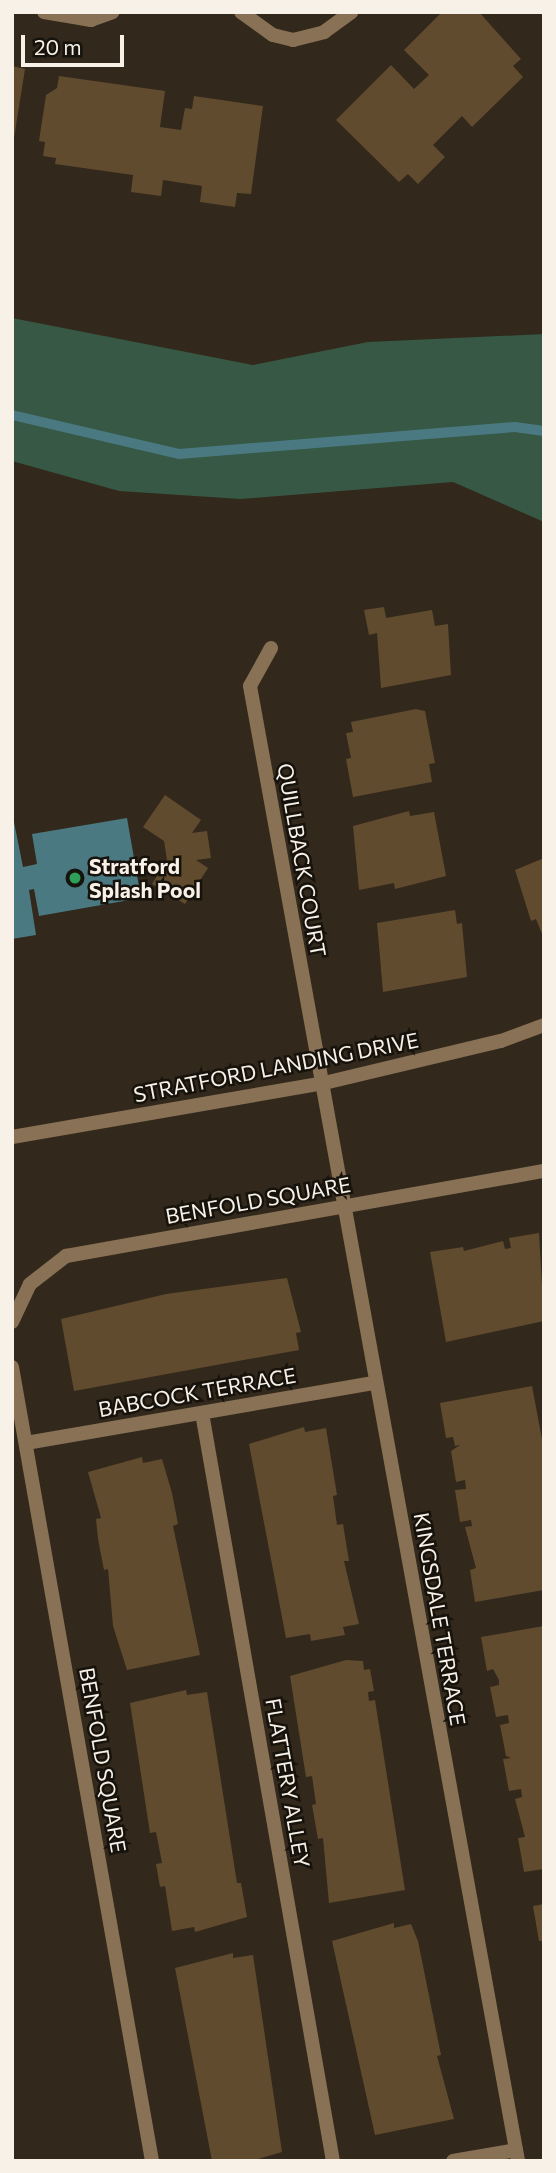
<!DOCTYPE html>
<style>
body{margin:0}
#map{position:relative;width:556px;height:2173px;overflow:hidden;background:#32281b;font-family:Commissioner,sans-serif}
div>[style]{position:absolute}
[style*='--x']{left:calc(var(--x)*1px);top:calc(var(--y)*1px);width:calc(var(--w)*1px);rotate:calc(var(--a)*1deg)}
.forest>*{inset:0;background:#365844}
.water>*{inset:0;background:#4b7981}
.stream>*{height:10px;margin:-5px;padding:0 5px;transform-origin:5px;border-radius:5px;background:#4b7981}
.building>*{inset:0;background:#614b2e}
.minor>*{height:14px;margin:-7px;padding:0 7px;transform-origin:7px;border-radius:7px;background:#887155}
.dots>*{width:19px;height:19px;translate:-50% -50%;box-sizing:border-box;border:4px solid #16120c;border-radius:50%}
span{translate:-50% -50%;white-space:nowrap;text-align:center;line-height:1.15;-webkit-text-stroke:5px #16120c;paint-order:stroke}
.street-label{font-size:21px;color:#f8f1e8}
.poi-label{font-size:21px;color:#f8f1e8;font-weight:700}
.left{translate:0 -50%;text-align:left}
.frame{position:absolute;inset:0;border:14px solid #f8f1e8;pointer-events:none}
.scale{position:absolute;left:21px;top:35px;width:103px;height:32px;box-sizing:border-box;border:4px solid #f8f1e8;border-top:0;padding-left:9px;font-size:21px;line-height:24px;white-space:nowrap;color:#f8f1e8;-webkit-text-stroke:5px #16120c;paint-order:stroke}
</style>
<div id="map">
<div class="forest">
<div style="clip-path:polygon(12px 318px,253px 365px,368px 342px,544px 334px,544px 522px,453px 482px,240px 499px,119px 491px,12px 461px)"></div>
</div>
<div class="water">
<div style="clip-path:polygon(12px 812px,23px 867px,37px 864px,32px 834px,127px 818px,141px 898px,39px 916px,34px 889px,29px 890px,36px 935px,12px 939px)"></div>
</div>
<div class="stream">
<div style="--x:12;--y:415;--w:171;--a:13.1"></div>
<div style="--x:179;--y:454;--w:337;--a:-4.6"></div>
<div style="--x:515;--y:427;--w:29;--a:8"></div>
</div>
<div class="building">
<div style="clip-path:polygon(442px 12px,479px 12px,521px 59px,513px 66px,523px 77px,472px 127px,462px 116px,433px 145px,445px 157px,418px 184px,408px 174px,399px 182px,336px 120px,391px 65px,414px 89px,429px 75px,404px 50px)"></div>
<div style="clip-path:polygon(12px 66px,25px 69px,14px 138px,12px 137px)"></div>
<div style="clip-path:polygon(59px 76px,165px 91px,160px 127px,181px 130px,185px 108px,192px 109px,194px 96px,263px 106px,251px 194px,237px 193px,235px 207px,200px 202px,202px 186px,163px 180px,161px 196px,131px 192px,133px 175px,55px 164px,56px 158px,43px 156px,45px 142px,39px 141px,46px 95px,57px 88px)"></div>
<div style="clip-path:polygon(384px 607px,386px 618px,432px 610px,435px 626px,448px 624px,451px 675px,381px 688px,377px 633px,369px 635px,364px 610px)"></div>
<div style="clip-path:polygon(416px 709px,425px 711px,435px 763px,429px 764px,432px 782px,353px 797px,346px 759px,351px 758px,346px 733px,353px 732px,351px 722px)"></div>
<div style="clip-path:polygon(165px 795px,201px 820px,192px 833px,207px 831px,211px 858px,196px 860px,208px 868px,185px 904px,152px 884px,167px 860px,164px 841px,143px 827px)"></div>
<div style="clip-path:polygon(409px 811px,410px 816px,434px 812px,446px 876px,395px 889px,394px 883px,359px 890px,353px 826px)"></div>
<div style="clip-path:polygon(544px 858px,544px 939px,536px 919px,531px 921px,515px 870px)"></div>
<div style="clip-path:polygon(455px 910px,457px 924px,462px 923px,467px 977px,383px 992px,377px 923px)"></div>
<div style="clip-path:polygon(539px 1233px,544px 1321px,446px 1342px,430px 1252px,463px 1247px,464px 1251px,503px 1241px,505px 1249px,511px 1248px,509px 1238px)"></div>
<div style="clip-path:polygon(287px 1278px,301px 1332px,296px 1333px,299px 1350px,74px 1391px,61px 1319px,166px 1294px)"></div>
<div style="clip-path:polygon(532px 1386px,544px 1450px,544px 1590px,475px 1602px,470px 1570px,476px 1568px,465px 1527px,472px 1526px,471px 1520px,460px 1522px,455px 1490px,466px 1489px,465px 1480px,456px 1482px,451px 1451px,460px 1445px,455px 1446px,453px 1437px,446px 1438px,440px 1403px)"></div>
<div style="clip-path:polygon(304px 1427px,305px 1432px,326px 1428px,337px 1495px,333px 1496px,337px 1525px,343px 1524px,349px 1561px,344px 1561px,359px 1624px,343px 1627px,345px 1635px,311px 1641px,310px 1634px,286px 1638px,249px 1444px)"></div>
<div style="clip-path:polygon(142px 1457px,143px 1463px,162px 1459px,172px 1493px,178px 1524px,173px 1526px,200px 1655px,127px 1670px,113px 1626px,108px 1569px,104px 1570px,98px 1539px,96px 1519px,101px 1518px,88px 1472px)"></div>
<div style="clip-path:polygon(544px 1626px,544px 1869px,524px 1872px,518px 1838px,525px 1837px,515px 1799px,522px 1797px,521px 1789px,509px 1791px,503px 1759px,511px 1758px,506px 1756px,500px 1725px,509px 1723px,508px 1715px,496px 1717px,490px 1687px,499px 1685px,499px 1680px,493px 1669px,487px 1671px,481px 1637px)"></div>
<div style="clip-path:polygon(346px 1660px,363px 1661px,364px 1670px,370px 1669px,374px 1691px,368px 1692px,369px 1701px,375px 1700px,405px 1890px,329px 1903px,323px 1838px,318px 1839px,312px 1805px,316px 1804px,312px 1776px,306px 1777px,290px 1676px)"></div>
<div style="clip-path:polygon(186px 1690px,187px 1695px,207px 1692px,237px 1883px,241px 1883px,247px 1917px,195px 1932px,194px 1927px,172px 1931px,165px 1886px,160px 1887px,156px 1864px,162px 1863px,156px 1832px,150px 1833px,130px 1703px)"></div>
<div style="clip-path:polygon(544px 1904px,544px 1941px,539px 1941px,533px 1906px)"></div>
<div style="clip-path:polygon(394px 1923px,394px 1928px,411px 1924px,418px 1941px,441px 2055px,437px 2056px,454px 2119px,375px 2135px,332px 1941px)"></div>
<div style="clip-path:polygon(233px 1953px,233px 1958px,253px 1955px,282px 2152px,251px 2161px,212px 2161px,175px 1968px)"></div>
</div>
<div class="minor">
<div style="--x:44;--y:12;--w:48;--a:9.7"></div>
<div style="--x:91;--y:20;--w:23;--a:-20"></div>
<div style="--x:241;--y:12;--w:39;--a:36"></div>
<div style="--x:273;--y:35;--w:21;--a:14"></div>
<div style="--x:293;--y:40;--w:32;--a:-14"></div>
<div style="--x:324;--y:32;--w:34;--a:-36"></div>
<div style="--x:271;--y:648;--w:43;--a:118.9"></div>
<div style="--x:250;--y:686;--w:1499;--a:79.7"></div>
<div style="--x:12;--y:1137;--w:313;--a:-9.8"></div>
<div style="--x:320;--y:1084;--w:186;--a:-13.4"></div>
<div style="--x:501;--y:1041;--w:46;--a:-20.4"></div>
<div style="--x:12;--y:1322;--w:42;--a:-64.7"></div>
<div style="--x:30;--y:1284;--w:46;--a:-37.9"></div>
<div style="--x:66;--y:1256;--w:485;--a:-10.1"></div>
<div style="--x:12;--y:1367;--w:806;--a:80"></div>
<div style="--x:202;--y:1413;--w:759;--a:80.07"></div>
<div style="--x:26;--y:1443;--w:354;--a:-9.8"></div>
<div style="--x:453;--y:2161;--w:64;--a:-9.9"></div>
</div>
<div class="dots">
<div style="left:75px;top:878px;background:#2e9e5b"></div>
</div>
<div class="street-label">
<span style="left:302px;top:860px;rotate:80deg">QUILLBACK COURT</span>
<span style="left:276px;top:1067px;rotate:-11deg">STRATFORD LANDING DRIVE</span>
<span style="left:258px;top:1200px;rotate:-10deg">BENFOLD SQUARE</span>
<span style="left:197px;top:1392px;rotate:-10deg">BABCOCK TERRACE</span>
<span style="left:440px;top:1619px;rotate:80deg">KINGSDALE TERRACE</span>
<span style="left:103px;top:1760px;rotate:80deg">BENFOLD SQUARE</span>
<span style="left:288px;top:1783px;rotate:80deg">FLATTERY ALLEY</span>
</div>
<div class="poi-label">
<span class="left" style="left:89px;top:878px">Stratford<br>Splash Pool</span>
</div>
<div class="frame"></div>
<div class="scale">20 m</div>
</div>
